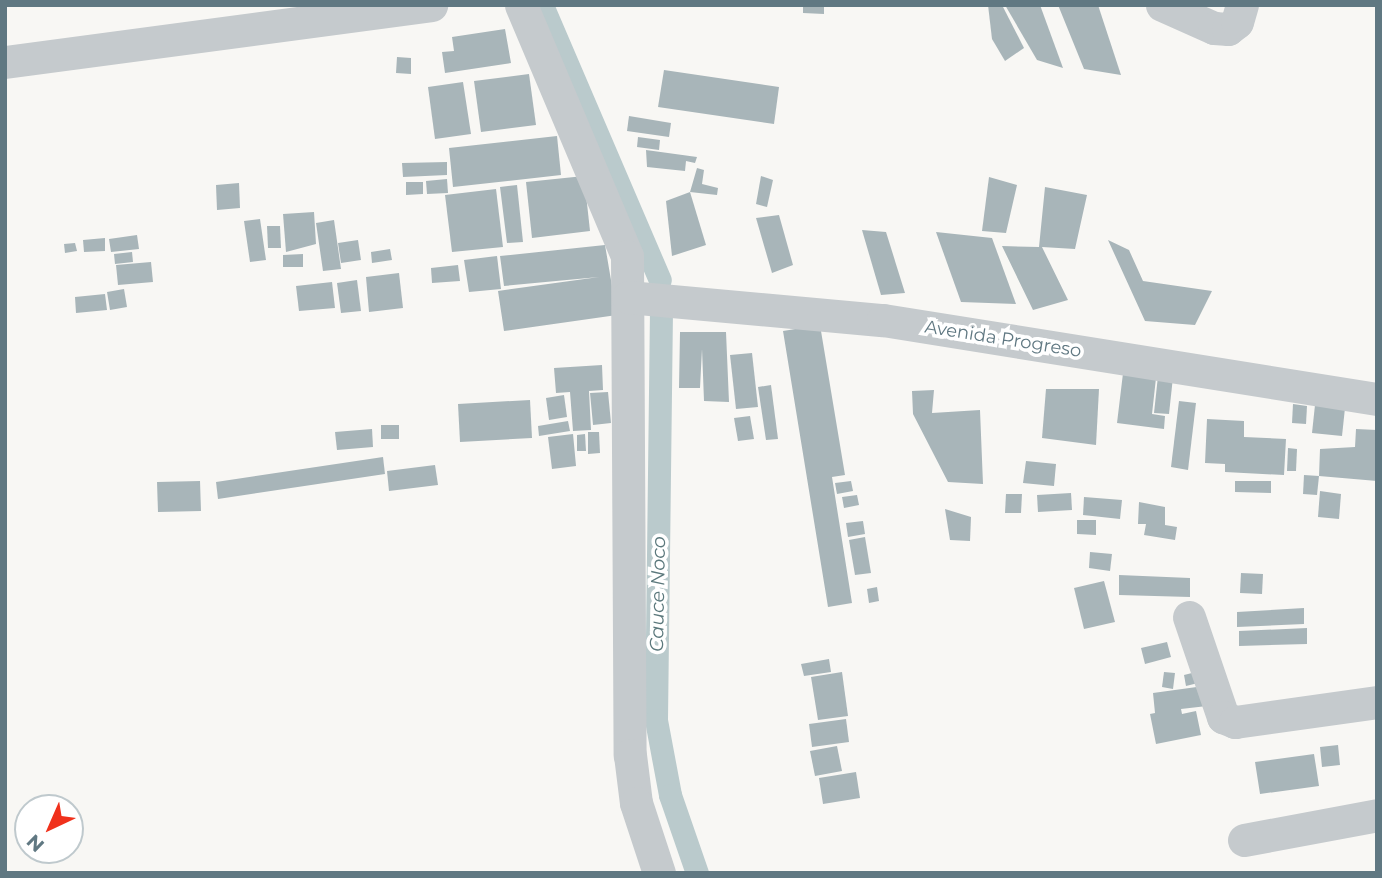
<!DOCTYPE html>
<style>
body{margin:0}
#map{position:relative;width:1382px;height:878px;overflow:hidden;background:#f8f7f4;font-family:Montserrat,sans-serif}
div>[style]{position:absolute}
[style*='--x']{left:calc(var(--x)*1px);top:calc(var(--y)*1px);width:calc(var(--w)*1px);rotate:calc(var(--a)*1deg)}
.canal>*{height:23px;margin:-11.5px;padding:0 11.5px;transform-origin:11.5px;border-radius:11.5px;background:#bacacc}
.building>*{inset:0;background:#a8b5b9}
.minor>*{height:33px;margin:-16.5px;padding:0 16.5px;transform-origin:16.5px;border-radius:16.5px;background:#c5cacd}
span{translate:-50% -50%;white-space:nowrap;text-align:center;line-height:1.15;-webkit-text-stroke:7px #fff;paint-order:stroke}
.street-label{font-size:18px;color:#607882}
.water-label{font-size:19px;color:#5b787c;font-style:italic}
.frame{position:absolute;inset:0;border:7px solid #607882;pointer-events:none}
.north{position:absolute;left:14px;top:794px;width:70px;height:70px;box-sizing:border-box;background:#fff;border:2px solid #bfc9cd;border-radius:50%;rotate:224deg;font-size:19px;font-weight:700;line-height:28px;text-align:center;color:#607882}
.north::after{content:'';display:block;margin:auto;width:24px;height:32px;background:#f0311c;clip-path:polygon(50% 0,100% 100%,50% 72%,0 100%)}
</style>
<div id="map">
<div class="canal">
<div style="--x:542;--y:5;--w:299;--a:66.8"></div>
<div style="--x:661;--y:310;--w:410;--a:90.7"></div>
<div style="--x:656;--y:720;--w:76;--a:79.4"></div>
<div style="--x:670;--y:795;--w:83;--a:70.9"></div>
</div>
<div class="building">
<div style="clip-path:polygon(803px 5px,824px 5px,824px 14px,803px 13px)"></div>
<div style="clip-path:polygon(988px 5px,1002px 5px,1024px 48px,1005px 61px,992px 39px)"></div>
<div style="clip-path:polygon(1005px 5px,1040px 5px,1063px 68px,1037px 60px)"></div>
<div style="clip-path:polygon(1058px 5px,1098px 5px,1121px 75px,1084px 69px)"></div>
<div style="clip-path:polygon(505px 29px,511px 63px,445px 73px,442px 52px,454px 51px,452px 37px)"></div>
<div style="clip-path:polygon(397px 57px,411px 58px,411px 74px,396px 73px)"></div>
<div style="clip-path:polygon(664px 70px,779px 87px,774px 124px,658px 107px)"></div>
<div style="clip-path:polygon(529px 74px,536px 125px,481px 132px,474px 81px)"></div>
<div style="clip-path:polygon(463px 82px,471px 134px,435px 139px,428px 87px)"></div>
<div style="clip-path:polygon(629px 116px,671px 123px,669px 137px,627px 131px)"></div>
<div style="clip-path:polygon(557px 136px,561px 175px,453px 187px,449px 148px)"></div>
<div style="clip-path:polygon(638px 137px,660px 140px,659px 150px,637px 147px)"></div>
<div style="clip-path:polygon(646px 150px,697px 157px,695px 163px,686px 161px,685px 171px,647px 167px)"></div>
<div style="clip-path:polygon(447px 162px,447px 175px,403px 177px,402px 163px)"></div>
<div style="clip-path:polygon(697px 168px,704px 170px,702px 184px,718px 188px,717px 195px,690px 192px)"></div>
<div style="clip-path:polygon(584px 176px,590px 231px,532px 238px,526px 182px)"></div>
<div style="clip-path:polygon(761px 176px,773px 180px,767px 207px,756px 204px)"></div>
<div style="clip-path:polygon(989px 177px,1017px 185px,1006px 233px,982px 231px)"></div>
<div style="clip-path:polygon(447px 179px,448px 193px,427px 194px,426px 181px)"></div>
<div style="clip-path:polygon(406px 182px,423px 182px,423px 194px,406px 195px)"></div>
<div style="clip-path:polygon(239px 183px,240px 208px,217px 210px,216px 185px)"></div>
<div style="clip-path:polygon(517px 185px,523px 242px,507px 243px,500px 187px)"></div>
<div style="clip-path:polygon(1045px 187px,1087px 195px,1075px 249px,1042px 247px,1068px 300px,1033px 310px,1002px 246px,1039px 247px)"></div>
<div style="clip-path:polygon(496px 189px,503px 247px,452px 252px,445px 195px)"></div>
<div style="clip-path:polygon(690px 192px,706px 245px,672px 256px,666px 201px)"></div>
<div style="clip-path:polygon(314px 212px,316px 244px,286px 252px,283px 214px)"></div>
<div style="clip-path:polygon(779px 215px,793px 265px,772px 273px,756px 218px)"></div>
<div style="clip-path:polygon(260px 219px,266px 260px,250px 262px,244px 221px)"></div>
<div style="clip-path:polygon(334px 220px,341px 269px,323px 271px,316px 223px)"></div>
<div style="clip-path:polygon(267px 226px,280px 226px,281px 248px,268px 248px)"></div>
<div style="clip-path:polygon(862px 230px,886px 232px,905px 293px,881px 295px)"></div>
<div style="clip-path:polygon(936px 232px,992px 238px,1016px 304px,961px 302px)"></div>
<div style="clip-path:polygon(137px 235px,139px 249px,111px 252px,109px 239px)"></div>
<div style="clip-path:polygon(105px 238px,105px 251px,84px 252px,83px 240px)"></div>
<div style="clip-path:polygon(358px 240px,361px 260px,341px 263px,338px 243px)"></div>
<div style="clip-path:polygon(1108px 240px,1129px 250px,1143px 281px,1212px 291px,1195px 325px,1145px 321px)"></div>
<div style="clip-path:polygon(75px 243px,77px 251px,65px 253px,64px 244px)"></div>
<div style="clip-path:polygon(605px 245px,617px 315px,504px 331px,498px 291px,599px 277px,504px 286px,500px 256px)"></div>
<div style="clip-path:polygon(390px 249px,392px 260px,372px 263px,371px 252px)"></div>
<div style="clip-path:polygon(132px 252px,133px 262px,115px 264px,114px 254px)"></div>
<div style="clip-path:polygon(303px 254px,303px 267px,283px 267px,283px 255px)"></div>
<div style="clip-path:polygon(497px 256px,501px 289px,469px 292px,464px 260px)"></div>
<div style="clip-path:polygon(151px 262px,153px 282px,118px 285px,116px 265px)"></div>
<div style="clip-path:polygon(458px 265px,460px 281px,432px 283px,431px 268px)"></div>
<div style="clip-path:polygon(399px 273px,403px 308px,369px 312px,366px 277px)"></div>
<div style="clip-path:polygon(357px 280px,361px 311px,341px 313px,337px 283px)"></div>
<div style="clip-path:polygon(332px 282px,335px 308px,299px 311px,296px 286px)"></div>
<div style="clip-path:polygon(124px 289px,127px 307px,110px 310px,107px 292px)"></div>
<div style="clip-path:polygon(105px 294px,107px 310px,76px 313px,75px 297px)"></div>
<div style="clip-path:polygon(820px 325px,845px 475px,832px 477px,852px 603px,828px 607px,783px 331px)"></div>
<div style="clip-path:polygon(680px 332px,726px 332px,729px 402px,704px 401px,702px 349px,700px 388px,679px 388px)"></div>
<div style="clip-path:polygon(752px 353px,758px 407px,736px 409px,730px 355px)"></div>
<div style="clip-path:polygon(602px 365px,603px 390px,589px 391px,591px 430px,573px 431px,570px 392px,556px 393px,554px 368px)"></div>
<div style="clip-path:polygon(1124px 365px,1157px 369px,1152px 414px,1165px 416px,1164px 429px,1117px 423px)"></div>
<div style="clip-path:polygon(1158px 376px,1173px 377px,1169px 414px,1154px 413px)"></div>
<div style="clip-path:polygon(771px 385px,778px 439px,766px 440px,758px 387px)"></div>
<div style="clip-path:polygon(1046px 389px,1099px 389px,1096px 445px,1042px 438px)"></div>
<div style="clip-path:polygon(934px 390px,932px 413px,980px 410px,983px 484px,948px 482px,913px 414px,912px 391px)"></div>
<div style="clip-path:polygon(608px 392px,611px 423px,593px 425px,590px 393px)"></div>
<div style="clip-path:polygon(564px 395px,567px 417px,549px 420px,546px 398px)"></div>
<div style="clip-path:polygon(530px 400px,532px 438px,460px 442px,458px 404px)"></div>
<div style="clip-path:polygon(1179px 401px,1196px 403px,1188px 470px,1171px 467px)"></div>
<div style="clip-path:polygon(1293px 404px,1307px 406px,1306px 424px,1292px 423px)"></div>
<div style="clip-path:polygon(1315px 405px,1345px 408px,1342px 436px,1312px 433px)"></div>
<div style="clip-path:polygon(750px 416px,754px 439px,738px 441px,734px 418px)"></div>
<div style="clip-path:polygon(1207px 419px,1244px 421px,1244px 437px,1286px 439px,1284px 475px,1225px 472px,1225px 464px,1205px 463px)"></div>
<div style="clip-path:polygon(568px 421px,570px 431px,539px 436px,538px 426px)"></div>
<div style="clip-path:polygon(381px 425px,399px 425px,399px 439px,381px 439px)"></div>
<div style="clip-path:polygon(372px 429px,373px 447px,337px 450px,335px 432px)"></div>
<div style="clip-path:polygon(1356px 429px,1377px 430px,1377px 481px,1319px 476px,1320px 449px,1355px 447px)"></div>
<div style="clip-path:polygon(588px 432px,599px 432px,600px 453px,588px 454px)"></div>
<div style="clip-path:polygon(573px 434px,576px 466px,552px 469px,548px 437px)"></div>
<div style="clip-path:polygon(585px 434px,586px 451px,577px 451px,577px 435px)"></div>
<div style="clip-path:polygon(1288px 448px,1297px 449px,1296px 471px,1287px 471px)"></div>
<div style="clip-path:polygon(383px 457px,385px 474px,218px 499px,216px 482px)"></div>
<div style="clip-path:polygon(1026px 461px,1056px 464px,1054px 486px,1023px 483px)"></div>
<div style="clip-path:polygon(435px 465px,438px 485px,389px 491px,387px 471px)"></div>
<div style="clip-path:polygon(1304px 475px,1319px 476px,1317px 495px,1303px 494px)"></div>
<div style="clip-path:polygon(200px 481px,201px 511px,158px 512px,157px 482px)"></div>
<div style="clip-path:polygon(851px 481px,853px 491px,837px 494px,835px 483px)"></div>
<div style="clip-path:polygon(1235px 481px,1271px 481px,1271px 493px,1235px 492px)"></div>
<div style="clip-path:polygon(1320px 491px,1341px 494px,1339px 519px,1318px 517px)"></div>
<div style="clip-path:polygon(1071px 493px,1072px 510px,1038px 512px,1037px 495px)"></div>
<div style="clip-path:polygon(1006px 494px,1022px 494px,1021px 513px,1005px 513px)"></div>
<div style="clip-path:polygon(857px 495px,859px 505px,844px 508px,842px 497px)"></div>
<div style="clip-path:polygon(1084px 497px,1122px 500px,1120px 519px,1083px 515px)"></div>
<div style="clip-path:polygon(1139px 502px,1165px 507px,1165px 525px,1177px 527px,1175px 540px,1144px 535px,1146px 524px,1138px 524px)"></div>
<div style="clip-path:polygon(945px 509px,971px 517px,970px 541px,950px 540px)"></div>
<div style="clip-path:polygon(1077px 520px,1096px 520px,1096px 535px,1077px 534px)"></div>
<div style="clip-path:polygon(863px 521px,865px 534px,848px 537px,846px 523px)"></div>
<div style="clip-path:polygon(865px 537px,871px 573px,855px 575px,849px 540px)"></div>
<div style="clip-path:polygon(1090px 552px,1112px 554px,1110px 571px,1089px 568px)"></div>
<div style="clip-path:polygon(1241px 573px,1263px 574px,1262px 594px,1240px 593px)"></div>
<div style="clip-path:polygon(1119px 575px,1190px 578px,1190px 597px,1119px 595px)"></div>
<div style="clip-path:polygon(1104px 581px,1115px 622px,1084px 629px,1074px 588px)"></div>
<div style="clip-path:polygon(877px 587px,879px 601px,869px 603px,867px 589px)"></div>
<div style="clip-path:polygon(1304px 608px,1304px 624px,1237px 627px,1237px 612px)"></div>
<div style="clip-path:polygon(1307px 628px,1307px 644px,1239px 646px,1239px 631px)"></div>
<div style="clip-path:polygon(1167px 642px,1171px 657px,1145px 664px,1141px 648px)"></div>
<div style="clip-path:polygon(829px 659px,831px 672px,804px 676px,801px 664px)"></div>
<div style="clip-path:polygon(1204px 670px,1206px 681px,1186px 686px,1184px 675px)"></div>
<div style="clip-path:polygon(842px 672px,848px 716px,818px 720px,811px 677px)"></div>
<div style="clip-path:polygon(1164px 672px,1175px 673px,1173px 689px,1162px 687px)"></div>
<div style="clip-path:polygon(1204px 686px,1207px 706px,1181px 709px,1182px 714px,1196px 711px,1201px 735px,1156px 744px,1150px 714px,1155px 713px,1153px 693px)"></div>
<div style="clip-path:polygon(846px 719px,849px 742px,812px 747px,809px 724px)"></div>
<div style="clip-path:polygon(1338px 745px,1340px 765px,1322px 767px,1320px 747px)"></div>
<div style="clip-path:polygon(837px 746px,842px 771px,815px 776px,810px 751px)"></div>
<div style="clip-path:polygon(1314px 754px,1319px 786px,1260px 794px,1255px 762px)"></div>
<div style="clip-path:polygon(856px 772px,860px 798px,823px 804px,819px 778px)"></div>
</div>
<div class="minor">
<div style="--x:521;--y:5;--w:272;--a:67.1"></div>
<div style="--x:627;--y:256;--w:499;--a:89.7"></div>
<div style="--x:630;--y:755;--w:48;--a:82.9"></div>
<div style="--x:636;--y:803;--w:74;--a:71.8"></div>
<div style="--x:1162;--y:5;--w:57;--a:23.9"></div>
<div style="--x:1214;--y:28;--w:14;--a:4"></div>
<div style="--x:1228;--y:29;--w:11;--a:-38"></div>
<div style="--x:1237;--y:22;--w:18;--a:-74"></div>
<div style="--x:5;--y:62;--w:430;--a:-7.6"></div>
<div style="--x:628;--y:297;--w:256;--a:5.2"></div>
<div style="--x:883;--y:320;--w:500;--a:9.09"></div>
<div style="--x:1189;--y:617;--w:106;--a:71.2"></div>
<div style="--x:1223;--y:717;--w:13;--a:23"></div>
<div style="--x:1235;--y:722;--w:143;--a:-8"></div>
<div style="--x:1244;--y:840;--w:135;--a:-10.6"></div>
</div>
<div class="street-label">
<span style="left:1003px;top:339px;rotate:9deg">Avenida Progreso</span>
</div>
<div class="water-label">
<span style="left:658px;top:594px;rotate:-89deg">Cauce Noco</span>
</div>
<div class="frame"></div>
<div class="north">N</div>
</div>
